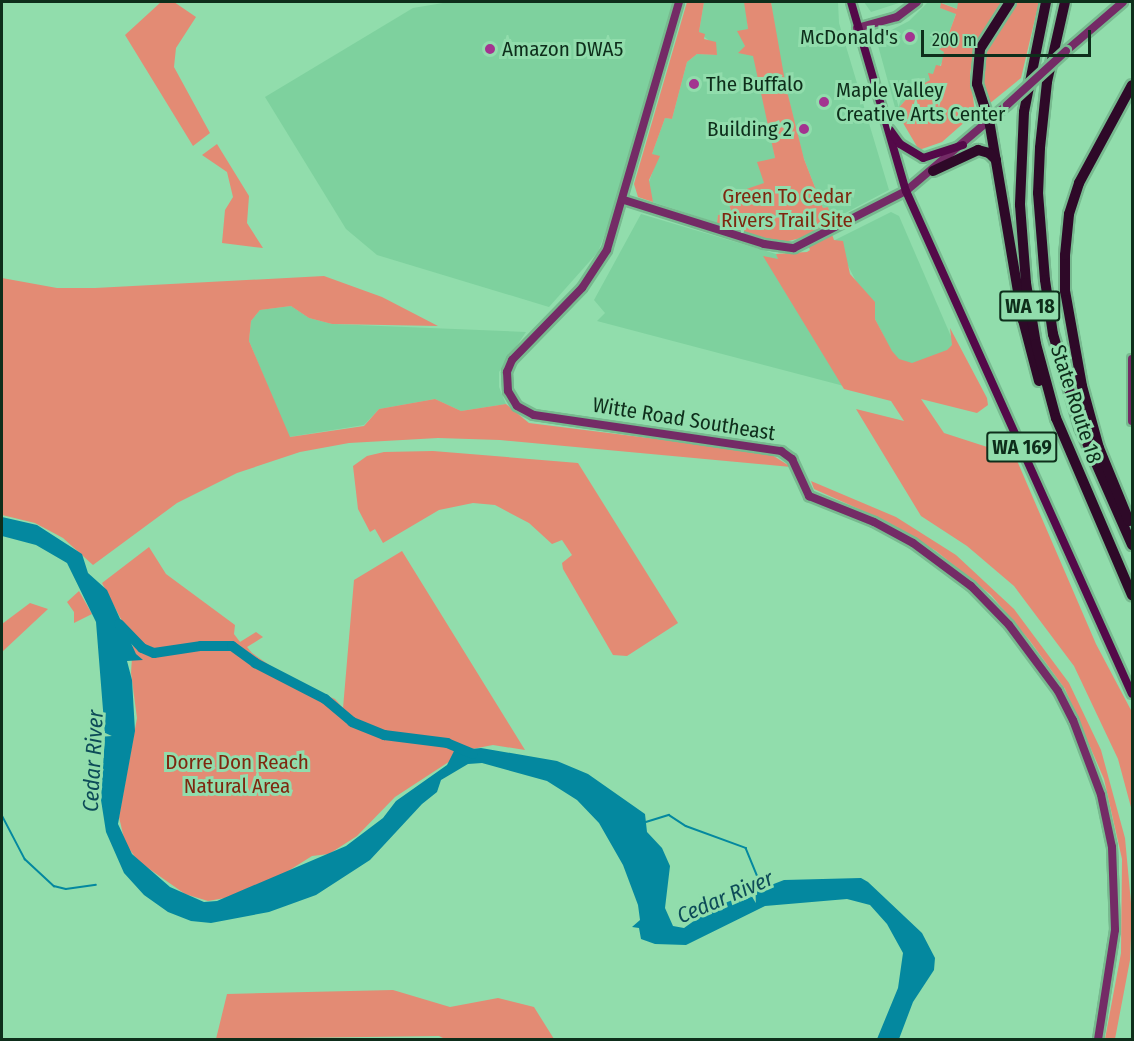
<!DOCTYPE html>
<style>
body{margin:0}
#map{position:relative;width:1134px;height:1041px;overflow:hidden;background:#91ddac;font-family:"Fira Sans Condensed",sans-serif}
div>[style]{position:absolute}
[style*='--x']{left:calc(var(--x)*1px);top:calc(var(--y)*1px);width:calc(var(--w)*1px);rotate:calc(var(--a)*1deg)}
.built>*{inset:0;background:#7ed19e}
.green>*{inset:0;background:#e38b74}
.water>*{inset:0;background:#04889f}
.stream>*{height:1.5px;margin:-0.75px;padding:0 0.75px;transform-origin:0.75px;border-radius:0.75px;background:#04889f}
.river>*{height:10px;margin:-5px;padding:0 5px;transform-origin:5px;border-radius:5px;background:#04889f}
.roads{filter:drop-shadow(2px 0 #77ba8f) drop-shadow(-2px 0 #77ba8f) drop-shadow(0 2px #77ba8f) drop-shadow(0 -2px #77ba8f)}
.secondary>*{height:8px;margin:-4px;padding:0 4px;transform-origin:4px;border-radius:4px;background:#742b66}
.primary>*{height:8px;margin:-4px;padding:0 4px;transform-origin:4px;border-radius:4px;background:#540949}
.highway>*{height:10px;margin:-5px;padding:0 5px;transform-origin:5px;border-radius:5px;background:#2e0928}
.bridges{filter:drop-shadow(2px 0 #77ba8f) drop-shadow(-2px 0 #77ba8f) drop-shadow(0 2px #77ba8f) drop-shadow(0 -2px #77ba8f)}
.secondary-bridge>*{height:8px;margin:-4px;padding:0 4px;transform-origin:4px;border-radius:4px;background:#742b66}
.dots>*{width:16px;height:16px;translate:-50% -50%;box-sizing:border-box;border:3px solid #91ddac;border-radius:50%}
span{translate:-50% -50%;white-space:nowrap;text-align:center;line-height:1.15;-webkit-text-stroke:6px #91ddac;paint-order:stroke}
.shield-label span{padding:2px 4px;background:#91ddac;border:2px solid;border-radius:4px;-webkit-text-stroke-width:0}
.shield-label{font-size:20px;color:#0e2e1b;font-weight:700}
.poi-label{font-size:21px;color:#0e2e1b}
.right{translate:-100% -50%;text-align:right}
.left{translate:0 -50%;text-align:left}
.park-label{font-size:21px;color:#7e270f}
.street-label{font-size:21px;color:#0e2e1b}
.water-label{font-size:22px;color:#0d4b58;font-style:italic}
.frame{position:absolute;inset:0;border:3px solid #0e2e1b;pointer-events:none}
.scale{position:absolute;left:921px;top:30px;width:170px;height:27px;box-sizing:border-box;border:3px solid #0e2e1b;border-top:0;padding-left:8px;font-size:18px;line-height:21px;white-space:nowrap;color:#0e2e1b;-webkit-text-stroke:4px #91ddac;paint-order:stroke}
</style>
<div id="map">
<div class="built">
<div style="clip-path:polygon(449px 2px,674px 2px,618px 200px,598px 252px,549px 307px,377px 255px,346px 229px,265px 97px,413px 8px)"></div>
<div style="clip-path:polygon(704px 2px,745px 2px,748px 29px,744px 50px,757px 57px,775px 158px,764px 184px,726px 196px,732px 213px,718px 215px,717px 223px,653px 202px,648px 185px,655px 165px,652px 154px,665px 118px,672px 119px,687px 62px,697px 54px,717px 55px,715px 46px,699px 32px)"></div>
<div style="clip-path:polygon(771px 2px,838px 2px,839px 23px,889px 190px,832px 220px,828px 207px,823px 208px,803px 156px,780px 64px)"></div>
<div style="clip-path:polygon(864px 2px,902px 2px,871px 12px)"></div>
<div style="clip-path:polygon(928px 2px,958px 2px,959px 5px,958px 9px,942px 3px,940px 8px,956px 13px,944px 48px,940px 49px,944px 51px,944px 59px,931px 80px,916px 88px,896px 111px,876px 38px,909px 21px)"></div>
<div style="clip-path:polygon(891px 212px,899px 216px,956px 348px,901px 370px,835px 240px)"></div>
<div style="clip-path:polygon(641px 214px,776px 254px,844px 386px,597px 321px,605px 313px,594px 300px)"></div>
<div style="clip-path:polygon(291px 306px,309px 318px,332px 324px,526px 332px,499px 372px,499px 387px,506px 404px,461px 411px,435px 399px,379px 409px,364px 425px,289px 437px,249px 341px,251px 321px,260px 310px)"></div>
</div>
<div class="green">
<div style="clip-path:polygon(161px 2px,174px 2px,196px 17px,176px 48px,174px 67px,210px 133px,193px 146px,125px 35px)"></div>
<div style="clip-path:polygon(687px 2px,704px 2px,699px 32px,705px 34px,704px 39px,716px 42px,717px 55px,697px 54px,687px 62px,672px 119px,665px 118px,652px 154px,660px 156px,649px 180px,653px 202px,638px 197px,634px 184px)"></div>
<div style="clip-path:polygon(744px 2px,771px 2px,786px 87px,804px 159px,823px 208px,828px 207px,832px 220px,828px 223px,834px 240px,843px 241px,850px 274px,875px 302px,875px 319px,892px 351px,899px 359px,912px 363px,947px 350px,952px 345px,950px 328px,987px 398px,988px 405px,977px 413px,921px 399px,944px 433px,1015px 456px,1096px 644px,1132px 712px,1132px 811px,1118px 759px,1074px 666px,1014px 586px,967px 546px,921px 516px,856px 409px,904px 421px,891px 401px,844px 389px,763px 256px,778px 259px,776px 254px,807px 252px,810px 250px,805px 237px,780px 243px,717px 223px,718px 215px,732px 213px,726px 196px,764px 183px,757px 162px,775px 158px,753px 56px,738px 53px,745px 46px,737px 31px,748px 29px)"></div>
<div style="clip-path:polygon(958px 2px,1002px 2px,974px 51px,970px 74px,975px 113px,942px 142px,919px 150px,896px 111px,916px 88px,930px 80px,928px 73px,933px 74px,936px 65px,941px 66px,944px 52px,939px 49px,944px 47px,956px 14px,940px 8px,941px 3px,957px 9px)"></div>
<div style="clip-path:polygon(1013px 2px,1039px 2px,1021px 78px,989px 104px,983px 88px,982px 57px)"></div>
<div style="clip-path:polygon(217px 144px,249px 196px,247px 223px,263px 248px,222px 243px,225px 210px,233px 197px,227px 172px,202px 155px)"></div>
<div style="clip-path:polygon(324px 276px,382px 297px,438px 326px,332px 324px,309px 318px,291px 306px,260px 310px,251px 321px,249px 341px,290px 437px,364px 426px,379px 409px,435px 399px,461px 411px,506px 404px,529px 423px,769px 453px,791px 467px,500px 440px,438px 438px,349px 443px,300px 452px,237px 473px,177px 503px,93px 565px,63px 538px,35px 523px,2px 515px,2px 278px,57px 288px,95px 288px)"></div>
<div style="clip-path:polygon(433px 451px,578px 463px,678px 623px,627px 656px,613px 655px,563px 569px,562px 563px,572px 555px,562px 540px,552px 544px,529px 523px,495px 505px,473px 503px,439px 510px,383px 543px,375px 529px,370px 532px,358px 509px,353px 466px,367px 456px,384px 452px)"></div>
<div style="clip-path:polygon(811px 481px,896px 517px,956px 555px,1014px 609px,1069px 683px,1101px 750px,1125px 838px,1132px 914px,1130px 960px,1115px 1039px,1105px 1039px,1121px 953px,1122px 859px,1104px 779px,1065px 689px,1030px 641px,991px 595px,936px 551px,888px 522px,814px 489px)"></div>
<div style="clip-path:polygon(149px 547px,166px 574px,235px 625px,234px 634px,240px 642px,256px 632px,263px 637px,247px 647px,252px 653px,294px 682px,335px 699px,343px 708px,354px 580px,402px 551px,525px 750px,493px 745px,467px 750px,395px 797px,357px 836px,329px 854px,312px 856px,277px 878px,225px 898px,208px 901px,185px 894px,138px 861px,125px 843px,119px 817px,137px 718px,131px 673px,133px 642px,102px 583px)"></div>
<div style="clip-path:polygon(79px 591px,92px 614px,74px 623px,74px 612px,67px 602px)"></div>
<div style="clip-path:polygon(30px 603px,48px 609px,2px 652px,2px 624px)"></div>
<div style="clip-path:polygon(393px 990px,450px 1007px,498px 998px,534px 1007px,554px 1039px,447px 1040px,439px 1036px,216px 1039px,227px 994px)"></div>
</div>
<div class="water">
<div style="clip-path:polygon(2px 517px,37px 525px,82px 554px,88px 573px,107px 590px,136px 654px,143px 660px,127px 661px,132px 680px,135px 731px,118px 824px,132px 854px,170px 887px,204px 902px,217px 901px,346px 846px,383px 818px,396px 801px,447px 765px,454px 751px,481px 748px,557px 761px,588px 774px,645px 814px,647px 832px,662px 848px,670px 866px,665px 908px,673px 926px,684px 928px,712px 908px,784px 880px,861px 878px,868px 882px,922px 933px,935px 958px,934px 970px,913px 1002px,899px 1039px,877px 1039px,898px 988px,903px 953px,887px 924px,870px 905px,847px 899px,765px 906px,686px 945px,655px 944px,641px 939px,639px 928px,632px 927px,640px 920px,638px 905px,623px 865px,599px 823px,577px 800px,547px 781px,482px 763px,468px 764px,441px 780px,437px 792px,422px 804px,370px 860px,316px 895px,269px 912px,211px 923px,191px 921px,168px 912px,144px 895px,124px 873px,106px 832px,101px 800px,105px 735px,96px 622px,67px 563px,36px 545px,2px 536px)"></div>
</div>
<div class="stream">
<div style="--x:2;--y:815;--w:50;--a:62.4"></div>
<div style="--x:25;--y:859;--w:40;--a:43"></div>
<div style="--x:54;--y:886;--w:12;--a:14"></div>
<div style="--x:66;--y:889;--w:30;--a:-8"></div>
<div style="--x:646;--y:822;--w:24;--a:-17"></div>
<div style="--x:669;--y:815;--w:20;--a:33"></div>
<div style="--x:686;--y:826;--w:64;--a:20.1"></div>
<div style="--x:746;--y:848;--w:42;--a:67.7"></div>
</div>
<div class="river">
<div style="--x:119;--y:624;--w:33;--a:46"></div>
<div style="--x:142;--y:648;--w:13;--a:23"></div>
<div style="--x:154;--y:653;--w:48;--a:-8.5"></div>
<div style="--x:201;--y:646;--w:31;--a:0"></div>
<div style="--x:232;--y:646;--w:29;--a:36"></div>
<div style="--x:255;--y:663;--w:79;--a:27.2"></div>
<div style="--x:325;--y:699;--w:35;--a:40"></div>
<div style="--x:352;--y:722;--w:35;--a:22"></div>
<div style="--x:384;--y:735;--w:64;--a:7.2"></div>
<div style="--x:447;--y:743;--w:28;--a:23"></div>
</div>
<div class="roads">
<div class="secondary">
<div style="--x:679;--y:2;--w:258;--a:106.2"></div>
<div style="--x:607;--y:250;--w:45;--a:123.3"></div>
<div style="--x:582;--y:288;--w:100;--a:134.2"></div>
<div style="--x:512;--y:360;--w:13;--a:113"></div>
<div style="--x:507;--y:372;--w:19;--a:87"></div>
<div style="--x:508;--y:391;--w:17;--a:59"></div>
<div style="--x:517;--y:406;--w:19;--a:28"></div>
<div style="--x:534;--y:415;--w:250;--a:8.3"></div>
<div style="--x:781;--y:451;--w:14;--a:36"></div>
<div style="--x:792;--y:459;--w:41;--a:65.3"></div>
<div style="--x:809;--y:496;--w:70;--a:21.8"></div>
<div style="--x:874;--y:522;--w:44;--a:28.3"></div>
<div style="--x:913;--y:543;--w:72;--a:36.6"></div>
<div style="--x:971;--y:586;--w:54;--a:45.7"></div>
<div style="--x:1009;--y:625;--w:82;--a:53.4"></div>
<div style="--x:1058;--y:691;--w:33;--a:63"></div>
<div style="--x:1073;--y:720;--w:80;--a:69.5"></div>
<div style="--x:1101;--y:795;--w:53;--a:78.1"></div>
<div style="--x:1112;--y:847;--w:83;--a:87.9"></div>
<div style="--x:1115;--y:930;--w:111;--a:98.8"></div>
<div style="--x:857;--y:28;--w:41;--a:-15.4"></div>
<div style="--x:897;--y:17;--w:25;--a:-37"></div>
<div style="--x:1066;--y:51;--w:75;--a:-40.7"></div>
<div style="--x:624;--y:200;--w:147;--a:17.4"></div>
<div style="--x:764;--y:244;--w:30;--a:8"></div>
<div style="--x:794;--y:248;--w:126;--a:-27"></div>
<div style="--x:906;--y:191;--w:133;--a:-40.4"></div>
<div style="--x:1132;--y:359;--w:62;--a:90"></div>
</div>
<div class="primary">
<div style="--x:851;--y:2;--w:197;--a:73.8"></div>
<div style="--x:906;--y:191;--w:551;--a:65.81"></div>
<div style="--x:890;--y:130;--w:17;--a:54"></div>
<div style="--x:900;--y:144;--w:27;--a:31"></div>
<div style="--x:923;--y:158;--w:42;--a:-18"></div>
</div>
<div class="highway">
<div style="--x:1010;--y:2;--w:56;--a:122.6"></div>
<div style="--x:980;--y:49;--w:35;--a:95"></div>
<div style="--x:977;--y:84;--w:38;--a:72"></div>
<div style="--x:989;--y:120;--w:203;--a:80.4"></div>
<div style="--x:1023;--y:320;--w:63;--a:75.3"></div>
<div style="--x:1046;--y:2;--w:112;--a:101.3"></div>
<div style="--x:1024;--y:112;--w:93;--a:92.5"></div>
<div style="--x:1020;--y:205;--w:78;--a:85.6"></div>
<div style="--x:1026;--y:283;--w:62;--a:80.7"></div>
<div style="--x:1036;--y:344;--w:77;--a:74.9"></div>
<div style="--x:1056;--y:418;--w:193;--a:66.8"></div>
<div style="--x:1065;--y:2;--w:82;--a:102.7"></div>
<div style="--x:1047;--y:82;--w:66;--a:96.1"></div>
<div style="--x:1040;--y:148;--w:45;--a:92.5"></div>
<div style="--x:1038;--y:193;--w:87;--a:85.4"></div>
<div style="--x:1045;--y:280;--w:55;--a:81.6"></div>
<div style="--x:1053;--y:334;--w:97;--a:73.8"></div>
<div style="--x:1080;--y:427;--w:129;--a:66.2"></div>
<div style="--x:933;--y:171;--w:50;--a:-25"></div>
<div style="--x:978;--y:150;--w:11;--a:15"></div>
<div style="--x:989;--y:153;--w:10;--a:45"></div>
<div style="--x:1129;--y:521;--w:79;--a:-112.3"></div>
<div style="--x:1099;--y:448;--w:64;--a:-105.3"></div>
<div style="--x:1082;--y:386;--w:97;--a:-100.1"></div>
<div style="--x:1065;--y:291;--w:36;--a:-90"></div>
<div style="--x:1065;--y:255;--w:41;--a:-84.4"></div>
<div style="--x:1069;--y:214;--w:33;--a:-72"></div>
<div style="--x:1079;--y:183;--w:111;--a:-61.6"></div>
</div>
</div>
<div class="bridges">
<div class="secondary-bridge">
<div style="--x:1007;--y:105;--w:80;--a:-42.5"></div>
</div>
</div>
<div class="dots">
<div style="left:910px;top:37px;background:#a33390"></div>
<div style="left:490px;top:49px;background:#a33390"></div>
<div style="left:694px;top:84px;background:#a33390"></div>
<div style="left:824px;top:102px;background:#a33390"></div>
<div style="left:804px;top:129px;background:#a33390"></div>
</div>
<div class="shield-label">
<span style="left:1030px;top:306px">WA 18</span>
<span style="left:1022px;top:447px">WA 169</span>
</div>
<div class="poi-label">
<span class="right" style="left:898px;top:37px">McDonald's</span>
<span class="left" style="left:502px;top:49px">Amazon DWA5</span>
<span class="left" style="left:706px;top:84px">The Buffalo</span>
<span class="left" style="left:836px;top:102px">Maple Valley<br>Creative Arts Center</span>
<span class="right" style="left:792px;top:129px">Building 2</span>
</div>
<div class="park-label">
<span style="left:787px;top:208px">Green To Cedar<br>Rivers Trail Site</span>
<span style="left:237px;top:774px">Dorre Don Reach<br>Natural Area</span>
</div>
<div class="street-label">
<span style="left:1076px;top:404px;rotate:72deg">State Route 18</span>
<span style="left:684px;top:419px;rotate:9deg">Witte Road Southeast</span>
</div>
<div class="water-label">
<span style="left:93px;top:761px;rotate:-87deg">Cedar River</span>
<span style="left:725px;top:897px;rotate:-23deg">Cedar River</span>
</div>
<div class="frame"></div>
<div class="scale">200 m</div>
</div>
